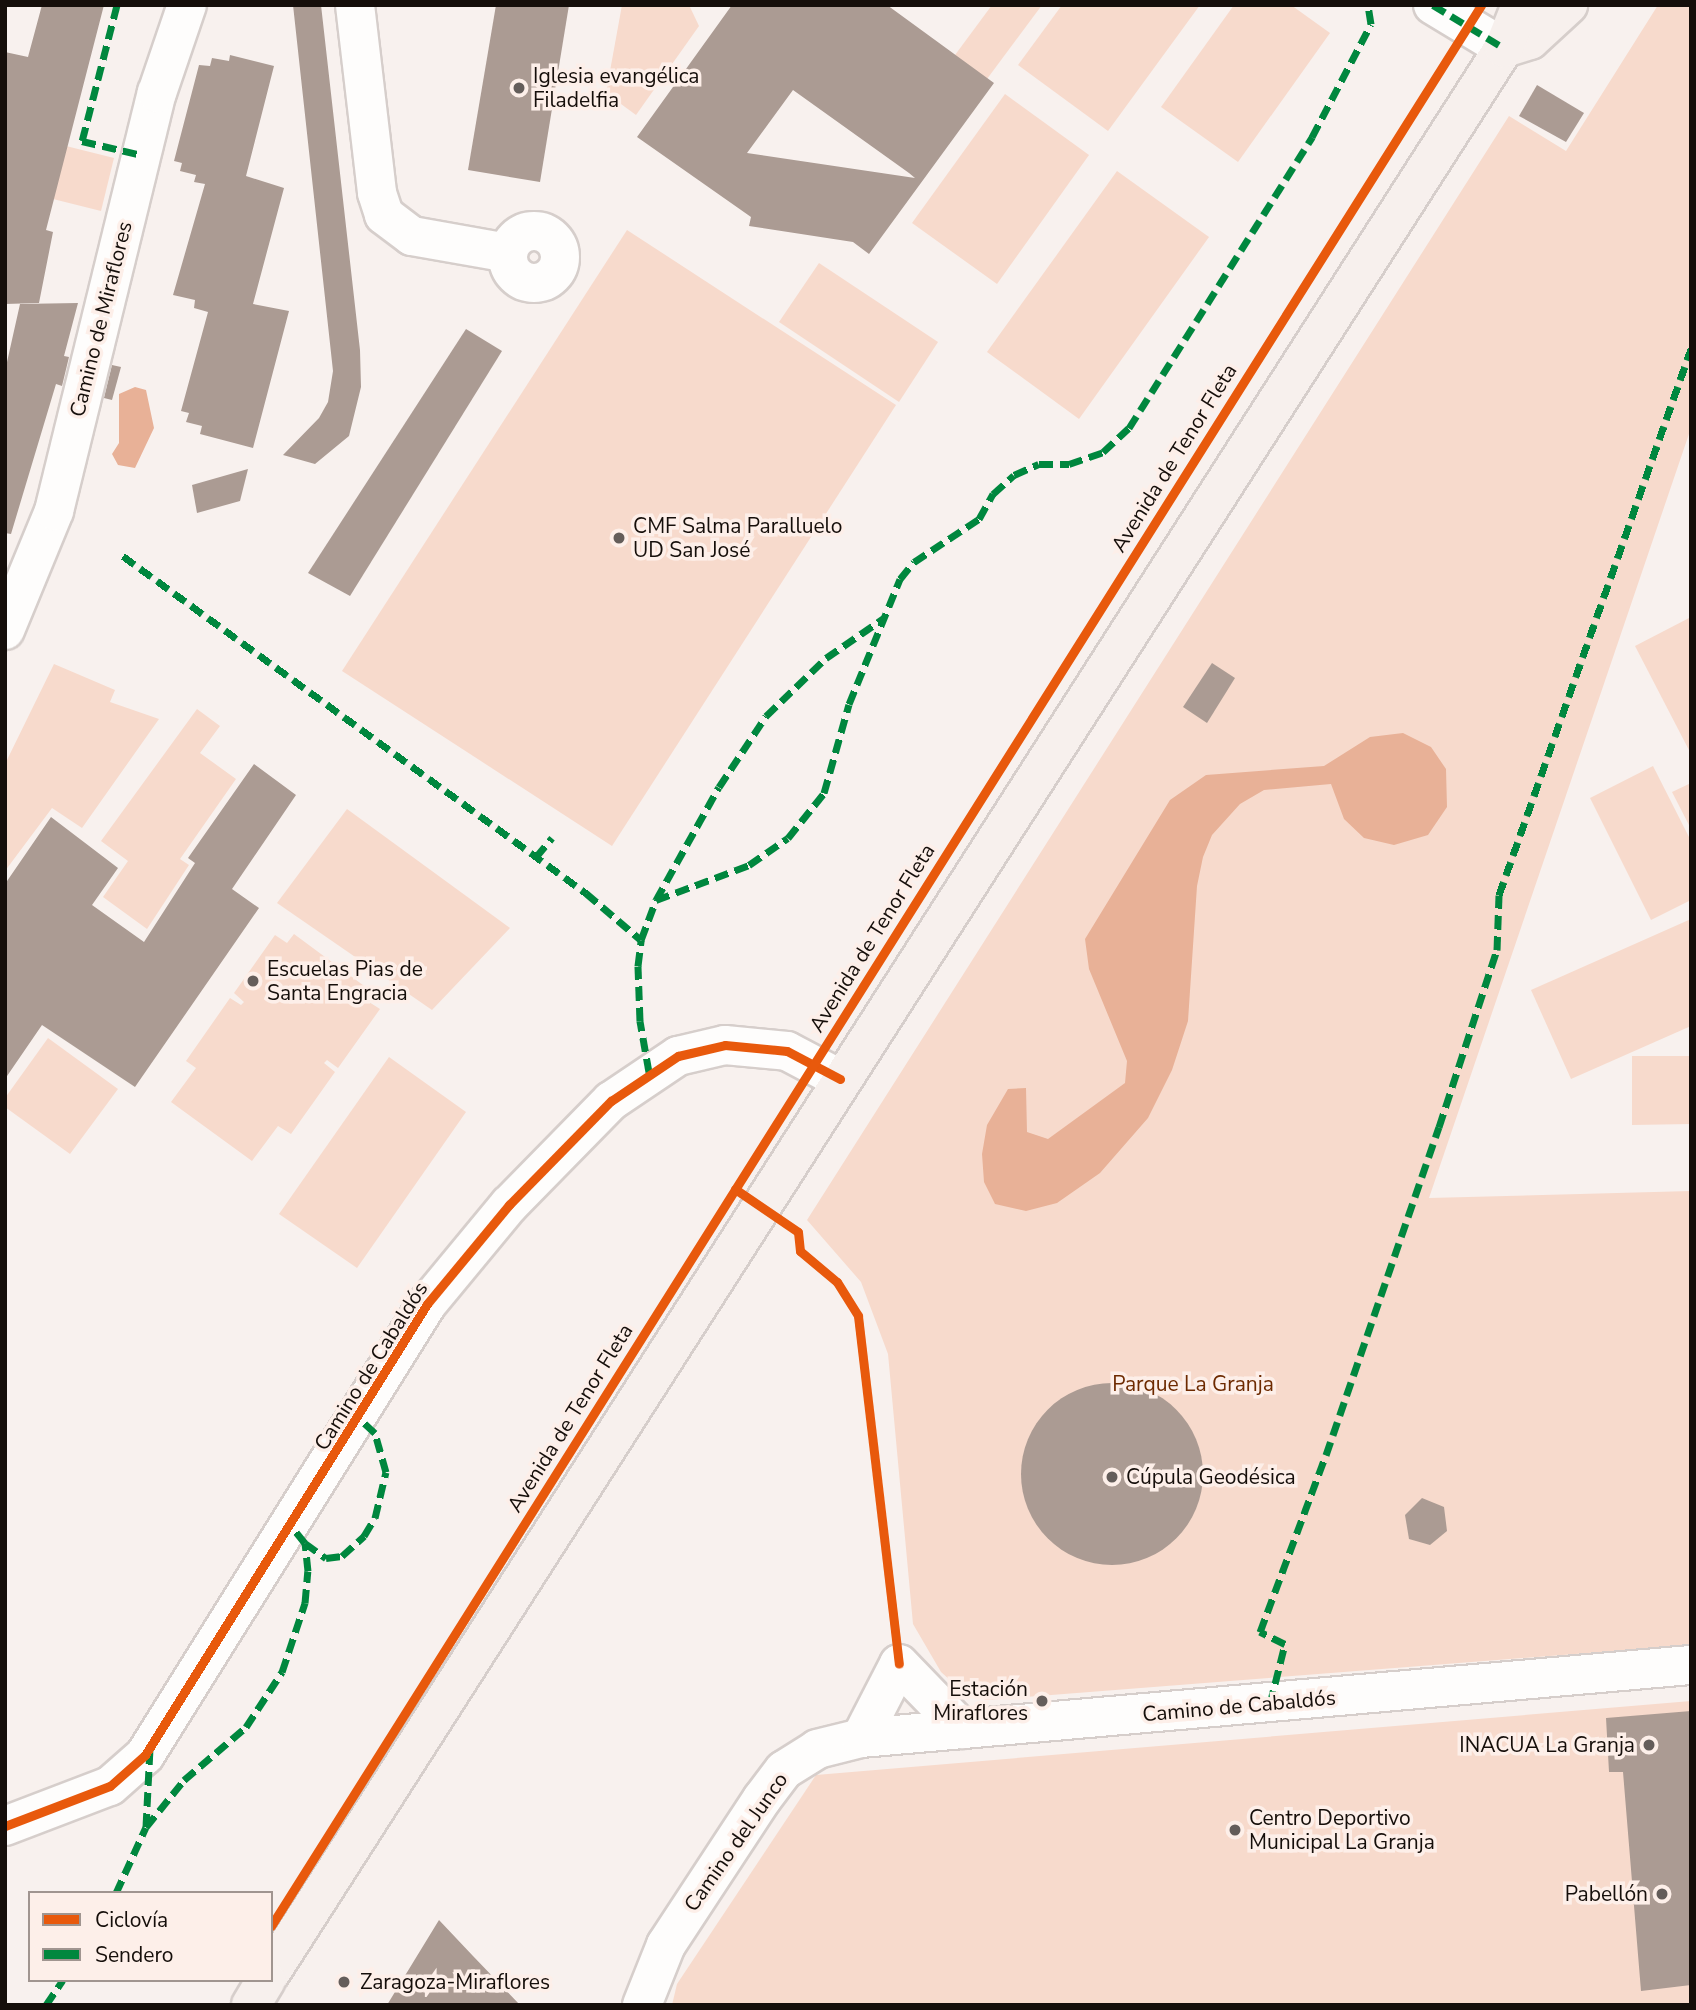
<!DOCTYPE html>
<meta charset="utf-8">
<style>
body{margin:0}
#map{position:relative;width:1696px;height:2010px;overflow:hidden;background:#f8f1ee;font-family:"Nunito Sans",sans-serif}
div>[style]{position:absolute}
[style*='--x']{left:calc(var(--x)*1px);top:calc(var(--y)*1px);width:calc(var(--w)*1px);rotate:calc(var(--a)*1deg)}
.green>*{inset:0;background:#f7dacc}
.water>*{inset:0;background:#e8b197}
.building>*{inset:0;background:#ab9b93}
.round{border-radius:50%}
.roads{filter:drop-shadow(2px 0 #d6cecb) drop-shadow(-2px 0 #d6cecb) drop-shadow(0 2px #d6cecb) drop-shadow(0 -2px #d6cecb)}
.minor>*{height:38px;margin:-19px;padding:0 19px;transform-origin:19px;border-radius:19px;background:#fefdfc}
.minor>.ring{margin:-19px;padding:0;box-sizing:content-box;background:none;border:38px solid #fefdfc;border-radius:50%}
.major>*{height:38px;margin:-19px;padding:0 19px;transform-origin:19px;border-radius:19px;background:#f7f0ed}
.quiet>*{height:7px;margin-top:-3.5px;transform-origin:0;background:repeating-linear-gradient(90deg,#00873e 0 14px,transparent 0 21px)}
.cycleway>*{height:9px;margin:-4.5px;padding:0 4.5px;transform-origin:4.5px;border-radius:4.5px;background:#e8590c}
.dots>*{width:19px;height:19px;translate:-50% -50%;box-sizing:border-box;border:4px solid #fdefe9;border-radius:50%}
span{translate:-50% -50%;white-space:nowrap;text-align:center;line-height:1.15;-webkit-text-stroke:7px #fdefe9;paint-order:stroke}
.poi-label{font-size:21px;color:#150e0a}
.left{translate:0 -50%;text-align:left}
.right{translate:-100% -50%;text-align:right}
.street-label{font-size:21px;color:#150e0a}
.park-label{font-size:21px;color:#6d2a00}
.frame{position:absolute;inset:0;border:7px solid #150e0a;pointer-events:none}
.legend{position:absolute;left:28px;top:1891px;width:245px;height:91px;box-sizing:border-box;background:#fdefe9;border:2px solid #a09590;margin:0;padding:9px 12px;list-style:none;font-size:21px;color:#150e0a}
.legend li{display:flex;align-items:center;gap:14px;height:35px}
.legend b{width:35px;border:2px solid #a09590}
</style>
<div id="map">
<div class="green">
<div style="clip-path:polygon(622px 5px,689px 5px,699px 26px,636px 115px,606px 93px)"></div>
<div style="clip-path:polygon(992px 5px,1042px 5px,987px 79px,955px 55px)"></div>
<div style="clip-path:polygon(1062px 5px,1200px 5px,1108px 131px,1018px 65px)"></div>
<div style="clip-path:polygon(1234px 5px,1291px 5px,1330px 33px,1238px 162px,1161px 107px)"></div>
<div style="clip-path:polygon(1658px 5px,1691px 5px,1691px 428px,1429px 1198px,1691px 1191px,1691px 1645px,986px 1700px,960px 1689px,941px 1672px,913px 1624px,888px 1354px,861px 1282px,807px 1220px,1509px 116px,1566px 151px)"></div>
<div style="clip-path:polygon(1005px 94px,1089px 155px,997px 284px,912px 223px)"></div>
<div style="clip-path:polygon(66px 146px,114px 158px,101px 211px,53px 199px)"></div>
<div style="clip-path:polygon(1117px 171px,1209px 237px,1079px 419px,987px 352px)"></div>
<div style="clip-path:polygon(627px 230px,896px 405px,612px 846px,342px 671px)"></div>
<div style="clip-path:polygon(819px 263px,938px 342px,899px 402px,779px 322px)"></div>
<div style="clip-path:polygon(1691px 617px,1691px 754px,1635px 646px)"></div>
<div style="clip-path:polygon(54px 664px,115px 690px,110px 702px,159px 719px,82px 828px,52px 808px,5px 871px,5px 764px)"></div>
<div style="clip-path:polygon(197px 709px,220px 726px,200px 753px,236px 779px,180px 859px,189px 865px,147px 929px,103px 897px,128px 861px,101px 841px)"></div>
<div style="clip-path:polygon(1653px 766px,1691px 841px,1691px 900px,1651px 920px,1590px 798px)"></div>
<div style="clip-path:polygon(1691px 783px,1691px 829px,1672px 792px)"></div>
<div style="clip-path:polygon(347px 809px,510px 928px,432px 1010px,277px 903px)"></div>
<div style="clip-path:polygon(1691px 919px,1691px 1026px,1571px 1079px,1531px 990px)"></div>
<div style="clip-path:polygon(294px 934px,375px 994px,369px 1002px,380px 1009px,338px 1068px,327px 1060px,324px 1063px,335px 1072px,291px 1134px,278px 1126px,252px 1161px,171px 1102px,196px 1068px,186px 1061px,230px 998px,241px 1005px,244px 1002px,234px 993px,275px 935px,287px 943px)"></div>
<div style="clip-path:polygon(48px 1038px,118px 1089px,70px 1154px,5px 1107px,5px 1098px)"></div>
<div style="clip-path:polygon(1632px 1056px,1691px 1056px,1691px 1124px,1632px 1125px)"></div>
<div style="clip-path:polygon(389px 1057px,466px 1112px,357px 1268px,279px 1214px)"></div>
<div style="clip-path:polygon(1691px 1701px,1691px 2005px,672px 2005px,677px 1984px,816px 1775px)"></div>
</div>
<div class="water">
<div style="clip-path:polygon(135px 387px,146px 390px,154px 428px,135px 468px,118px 465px,112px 454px,119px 443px,119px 394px)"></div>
<div style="clip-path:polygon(1403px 733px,1431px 747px,1446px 769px,1447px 807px,1428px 835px,1394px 845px,1364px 838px,1344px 819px,1331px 784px,1264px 790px,1240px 804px,1212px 835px,1203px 857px,1197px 886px,1188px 1021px,1172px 1070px,1148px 1118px,1100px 1173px,1057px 1203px,1026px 1211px,995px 1204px,984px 1182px,982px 1154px,987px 1125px,1008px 1089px,1026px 1088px,1027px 1132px,1048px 1139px,1125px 1083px,1127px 1061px,1089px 969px,1085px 939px,1170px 800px,1206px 775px,1324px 766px,1370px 737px)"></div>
</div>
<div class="building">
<div style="clip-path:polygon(42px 5px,104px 5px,46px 230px,53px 232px,39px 303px,5px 304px,5px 52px,28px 57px)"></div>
<div style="clip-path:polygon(293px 5px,321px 5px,360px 350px,361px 387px,349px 436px,315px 464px,283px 455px,319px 418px,328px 402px,333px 371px)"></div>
<div style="clip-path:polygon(496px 5px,569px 5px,540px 182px,468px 170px)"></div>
<div style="clip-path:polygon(evenodd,732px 5px,887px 5px,994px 83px,869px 254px,853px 242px,749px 226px,751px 217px,637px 137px,732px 5px,793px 90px,909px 173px,915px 178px,747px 153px,793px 90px)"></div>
<div style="clip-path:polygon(230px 55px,274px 66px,246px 176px,284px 188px,253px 304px,289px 311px,253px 448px,200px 434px,202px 426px,186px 422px,189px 413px,181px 411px,208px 312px,194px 308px,195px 300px,173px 295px,205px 184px,194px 182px,196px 175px,180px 171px,182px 163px,174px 161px,199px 65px,210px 66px,212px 58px,229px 61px)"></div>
<div style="clip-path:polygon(1537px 85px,1584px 113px,1566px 142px,1519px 116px)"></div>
<div style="clip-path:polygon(78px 303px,64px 356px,69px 357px,62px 386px,56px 384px,11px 534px,5px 533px,5px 371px,20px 304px)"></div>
<div style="clip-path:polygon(466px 329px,502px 351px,350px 596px,308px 573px)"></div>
<div style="clip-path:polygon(112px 365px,121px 367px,112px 400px,104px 398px)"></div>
<div style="clip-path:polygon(248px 469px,240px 501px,197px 513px,192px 485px)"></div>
<div style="clip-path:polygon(1212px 663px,1235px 678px,1207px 723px,1183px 707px)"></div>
<div style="clip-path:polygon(254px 764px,296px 795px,232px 889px,259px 908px,135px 1087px,42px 1025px,5px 1079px,5px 884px,51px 817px,118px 868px,92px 905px,144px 942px,195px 863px,188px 858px)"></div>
<div class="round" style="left:1021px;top:1383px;width:182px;height:182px"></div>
<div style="clip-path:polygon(1422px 1498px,1444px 1507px,1447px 1531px,1430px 1545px,1409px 1539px,1405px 1515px)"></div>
<div style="clip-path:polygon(1691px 1711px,1691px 1985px,1641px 1991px,1623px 1772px,1609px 1772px,1606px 1718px)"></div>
<div style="clip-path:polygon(439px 1920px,473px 1956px,520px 2005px,387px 2005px)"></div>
</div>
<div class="roads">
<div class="minor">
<div style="--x:355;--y:5;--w:189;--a:83.3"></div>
<div style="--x:377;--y:193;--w:23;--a:72"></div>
<div style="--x:384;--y:215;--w:35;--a:37"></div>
<div style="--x:412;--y:236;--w:97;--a:10"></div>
<div style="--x:1433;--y:5;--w:83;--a:31.2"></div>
<div class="ring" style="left:508px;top:231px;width:14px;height:14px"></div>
<div style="--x:5;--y:630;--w:129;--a:-67.6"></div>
<div style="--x:54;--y:511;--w:431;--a:-76.2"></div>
<div style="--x:157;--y:93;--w:93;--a:-71.2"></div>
<div style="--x:861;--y:1738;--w:83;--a:-62.8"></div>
<div style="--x:899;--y:1664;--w:91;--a:45.9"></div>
<div style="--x:5;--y:1826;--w:112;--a:-20.9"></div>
<div style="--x:110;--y:1786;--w:47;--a:-41.5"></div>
<div style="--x:145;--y:1755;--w:532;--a:-57.98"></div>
<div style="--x:427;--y:1304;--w:129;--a:-50.4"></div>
<div style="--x:509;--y:1205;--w:146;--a:-45.6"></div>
<div style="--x:611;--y:1101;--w:81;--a:-33.9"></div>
<div style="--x:678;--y:1056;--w:48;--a:-13.2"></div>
<div style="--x:725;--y:1045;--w:62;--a:5.5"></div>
<div style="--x:787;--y:1051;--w:60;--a:27.8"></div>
<div style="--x:642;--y:2005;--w:65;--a:-68.2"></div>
<div style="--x:666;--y:1945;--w:175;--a:-56.7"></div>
<div style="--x:762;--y:1799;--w:36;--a:-53"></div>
<div style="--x:784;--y:1770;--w:39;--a:-32"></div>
<div style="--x:817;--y:1749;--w:45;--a:-14"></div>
<div style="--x:861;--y:1738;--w:833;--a:-5.03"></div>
</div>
<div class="major">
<div style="--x:1504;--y:48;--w:27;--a:-17"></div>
<div style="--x:1530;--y:40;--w:52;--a:-42.6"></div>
<div style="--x:271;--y:1972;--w:2285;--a:-57.35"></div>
<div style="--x:1504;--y:48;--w:46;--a:-68.4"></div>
<div style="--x:251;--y:2005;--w:29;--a:-59"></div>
</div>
</div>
<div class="quiet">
<div style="--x:117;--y:5;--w:140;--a:104.4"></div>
<div style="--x:82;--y:141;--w:62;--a:13.1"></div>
<div style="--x:1433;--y:5;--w:83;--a:31.2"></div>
<div style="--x:123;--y:556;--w:573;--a:36.05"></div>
<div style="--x:586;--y:893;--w:72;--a:40.5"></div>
<div style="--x:536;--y:857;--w:25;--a:-50"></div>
<div style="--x:656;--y:900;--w:99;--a:-20.6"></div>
<div style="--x:749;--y:865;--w:47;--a:-34.7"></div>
<div style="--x:788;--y:838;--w:58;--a:-51.3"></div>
<div style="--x:824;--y:793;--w:92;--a:-74.3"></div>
<div style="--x:849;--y:704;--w:135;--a:-67.8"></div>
<div style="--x:900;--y:579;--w:22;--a:-51"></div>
<div style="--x:914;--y:562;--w:78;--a:-33.5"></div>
<div style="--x:979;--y:519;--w:29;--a:-61"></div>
<div style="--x:993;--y:494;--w:28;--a:-42"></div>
<div style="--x:1014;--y:475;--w:27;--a:-24"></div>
<div style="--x:1039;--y:464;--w:30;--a:0"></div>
<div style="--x:1069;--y:464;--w:36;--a:-19"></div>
<div style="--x:1103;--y:452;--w:35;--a:-43"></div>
<div style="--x:1129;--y:428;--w:344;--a:-57.8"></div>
<div style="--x:1312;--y:137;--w:127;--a:-62.4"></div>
<div style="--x:1371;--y:24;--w:19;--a:-99"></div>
<div style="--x:649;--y:1072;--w:52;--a:-100"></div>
<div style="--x:640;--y:1021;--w:55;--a:-92.1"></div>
<div style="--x:638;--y:966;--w:26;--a:-83"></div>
<div style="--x:641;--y:940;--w:43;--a:-69.4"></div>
<div style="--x:656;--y:900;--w:129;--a:-60.9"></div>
<div style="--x:719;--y:787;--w:85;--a:-56.5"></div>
<div style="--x:766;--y:716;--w:83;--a:-44"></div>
<div style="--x:826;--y:658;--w:70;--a:-34.6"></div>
<div style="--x:305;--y:1543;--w:26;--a:36"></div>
<div style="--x:326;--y:1558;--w:16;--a:-7"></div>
<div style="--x:342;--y:1556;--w:30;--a:-42"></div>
<div style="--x:364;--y:1536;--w:21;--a:-59"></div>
<div style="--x:375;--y:1518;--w:47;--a:-76.6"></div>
<div style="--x:386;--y:1472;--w:41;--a:-105.8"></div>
<div style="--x:375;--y:1433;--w:22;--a:-137"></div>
<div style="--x:1270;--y:1704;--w:62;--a:-76"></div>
<div style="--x:1285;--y:1644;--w:28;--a:-154"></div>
<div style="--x:1260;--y:1632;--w:189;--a:-69.6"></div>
<div style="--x:1326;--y:1455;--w:347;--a:-71"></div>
<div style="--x:1439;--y:1127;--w:186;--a:-71.9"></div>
<div style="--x:1497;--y:950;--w:55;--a:-87.9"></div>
<div style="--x:1499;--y:895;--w:579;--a:-70.63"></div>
<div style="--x:146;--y:1827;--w:60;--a:-51"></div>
<div style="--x:184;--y:1780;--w:82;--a:-40.5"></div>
<div style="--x:246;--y:1727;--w:66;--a:-56.8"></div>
<div style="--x:282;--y:1672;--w:73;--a:-71.6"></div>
<div style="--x:305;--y:1603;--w:32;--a:-85"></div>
<div style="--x:308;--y:1571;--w:28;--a:-96"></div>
<div style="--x:305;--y:1543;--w:22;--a:-129"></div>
<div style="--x:116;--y:1893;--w:72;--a:-65.6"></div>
<div style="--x:146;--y:1827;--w:78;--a:-87.1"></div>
<div style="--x:46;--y:2005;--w:30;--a:-56"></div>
</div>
<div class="cycleway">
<div style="--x:735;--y:1189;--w:76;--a:34.3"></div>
<div style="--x:798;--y:1232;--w:19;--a:84"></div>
<div style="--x:800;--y:1251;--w:48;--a:40"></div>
<div style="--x:837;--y:1282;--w:40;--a:58"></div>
<div style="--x:858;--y:1316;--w:350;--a:83.3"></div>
<div style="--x:5;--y:1826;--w:112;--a:-20.9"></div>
<div style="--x:110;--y:1786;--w:47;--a:-41.5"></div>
<div style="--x:145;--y:1755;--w:532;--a:-57.98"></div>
<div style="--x:427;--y:1304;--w:129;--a:-50.4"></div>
<div style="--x:509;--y:1205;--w:146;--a:-45.6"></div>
<div style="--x:611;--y:1101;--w:81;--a:-33.9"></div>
<div style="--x:678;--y:1056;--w:48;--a:-13.2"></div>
<div style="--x:725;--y:1045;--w:62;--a:5.5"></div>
<div style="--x:787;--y:1051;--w:60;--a:27.8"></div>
<div style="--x:271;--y:1926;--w:2270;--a:-57.79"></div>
</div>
<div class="dots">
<div style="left:519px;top:88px;background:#645d5a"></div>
<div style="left:619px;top:538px;background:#645d5a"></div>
<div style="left:253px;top:981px;background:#645d5a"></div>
<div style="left:1112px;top:1477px;background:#645d5a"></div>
<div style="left:1042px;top:1701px;background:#645d5a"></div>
<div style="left:1649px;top:1745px;background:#645d5a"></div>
<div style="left:1235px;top:1830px;background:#645d5a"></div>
<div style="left:1662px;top:1894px;background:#645d5a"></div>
<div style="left:344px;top:1982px;background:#645d5a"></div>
</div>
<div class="poi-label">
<span class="left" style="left:533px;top:88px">Iglesia evangélica<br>Filadelfia</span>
<span class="left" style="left:633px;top:538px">CMF Salma Paralluelo<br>UD San José</span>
<span class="left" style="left:267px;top:981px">Escuelas Pias de<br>Santa Engracia</span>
<span class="left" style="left:1126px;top:1477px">Cúpula Geodésica</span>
<span class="right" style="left:1028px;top:1701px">Estación<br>Miraflores</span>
<span class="right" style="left:1635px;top:1745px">INACUA La Granja</span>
<span class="left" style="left:1249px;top:1830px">Centro Deportivo<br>Municipal La Granja</span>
<span class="right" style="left:1648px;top:1894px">Pabellón</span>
<span class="left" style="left:360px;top:1982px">Zaragoza-Miraflores</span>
</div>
<div class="street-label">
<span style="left:101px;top:319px;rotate:-76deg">Camino de Miraflores</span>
<span style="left:1174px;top:458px;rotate:-58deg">Avenida de Tenor Fleta</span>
<span style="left:872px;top:938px;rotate:-58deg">Avenida de Tenor Fleta</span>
<span style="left:371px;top:1366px;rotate:-58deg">Camino de Cabaldós</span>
<span style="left:570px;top:1418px;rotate:-58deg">Avenida de Tenor Fleta</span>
<span style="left:1239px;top:1706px;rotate:-5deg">Camino de Cabaldós</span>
<span style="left:736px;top:1842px;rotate:-55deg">Camino del Junco</span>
</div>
<div class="park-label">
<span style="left:1193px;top:1384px">Parque La Granja</span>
</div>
<div class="frame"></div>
<ul class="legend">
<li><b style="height:9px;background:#e8590c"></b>Ciclovía</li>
<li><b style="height:9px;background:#00873e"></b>Sendero</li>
</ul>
</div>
